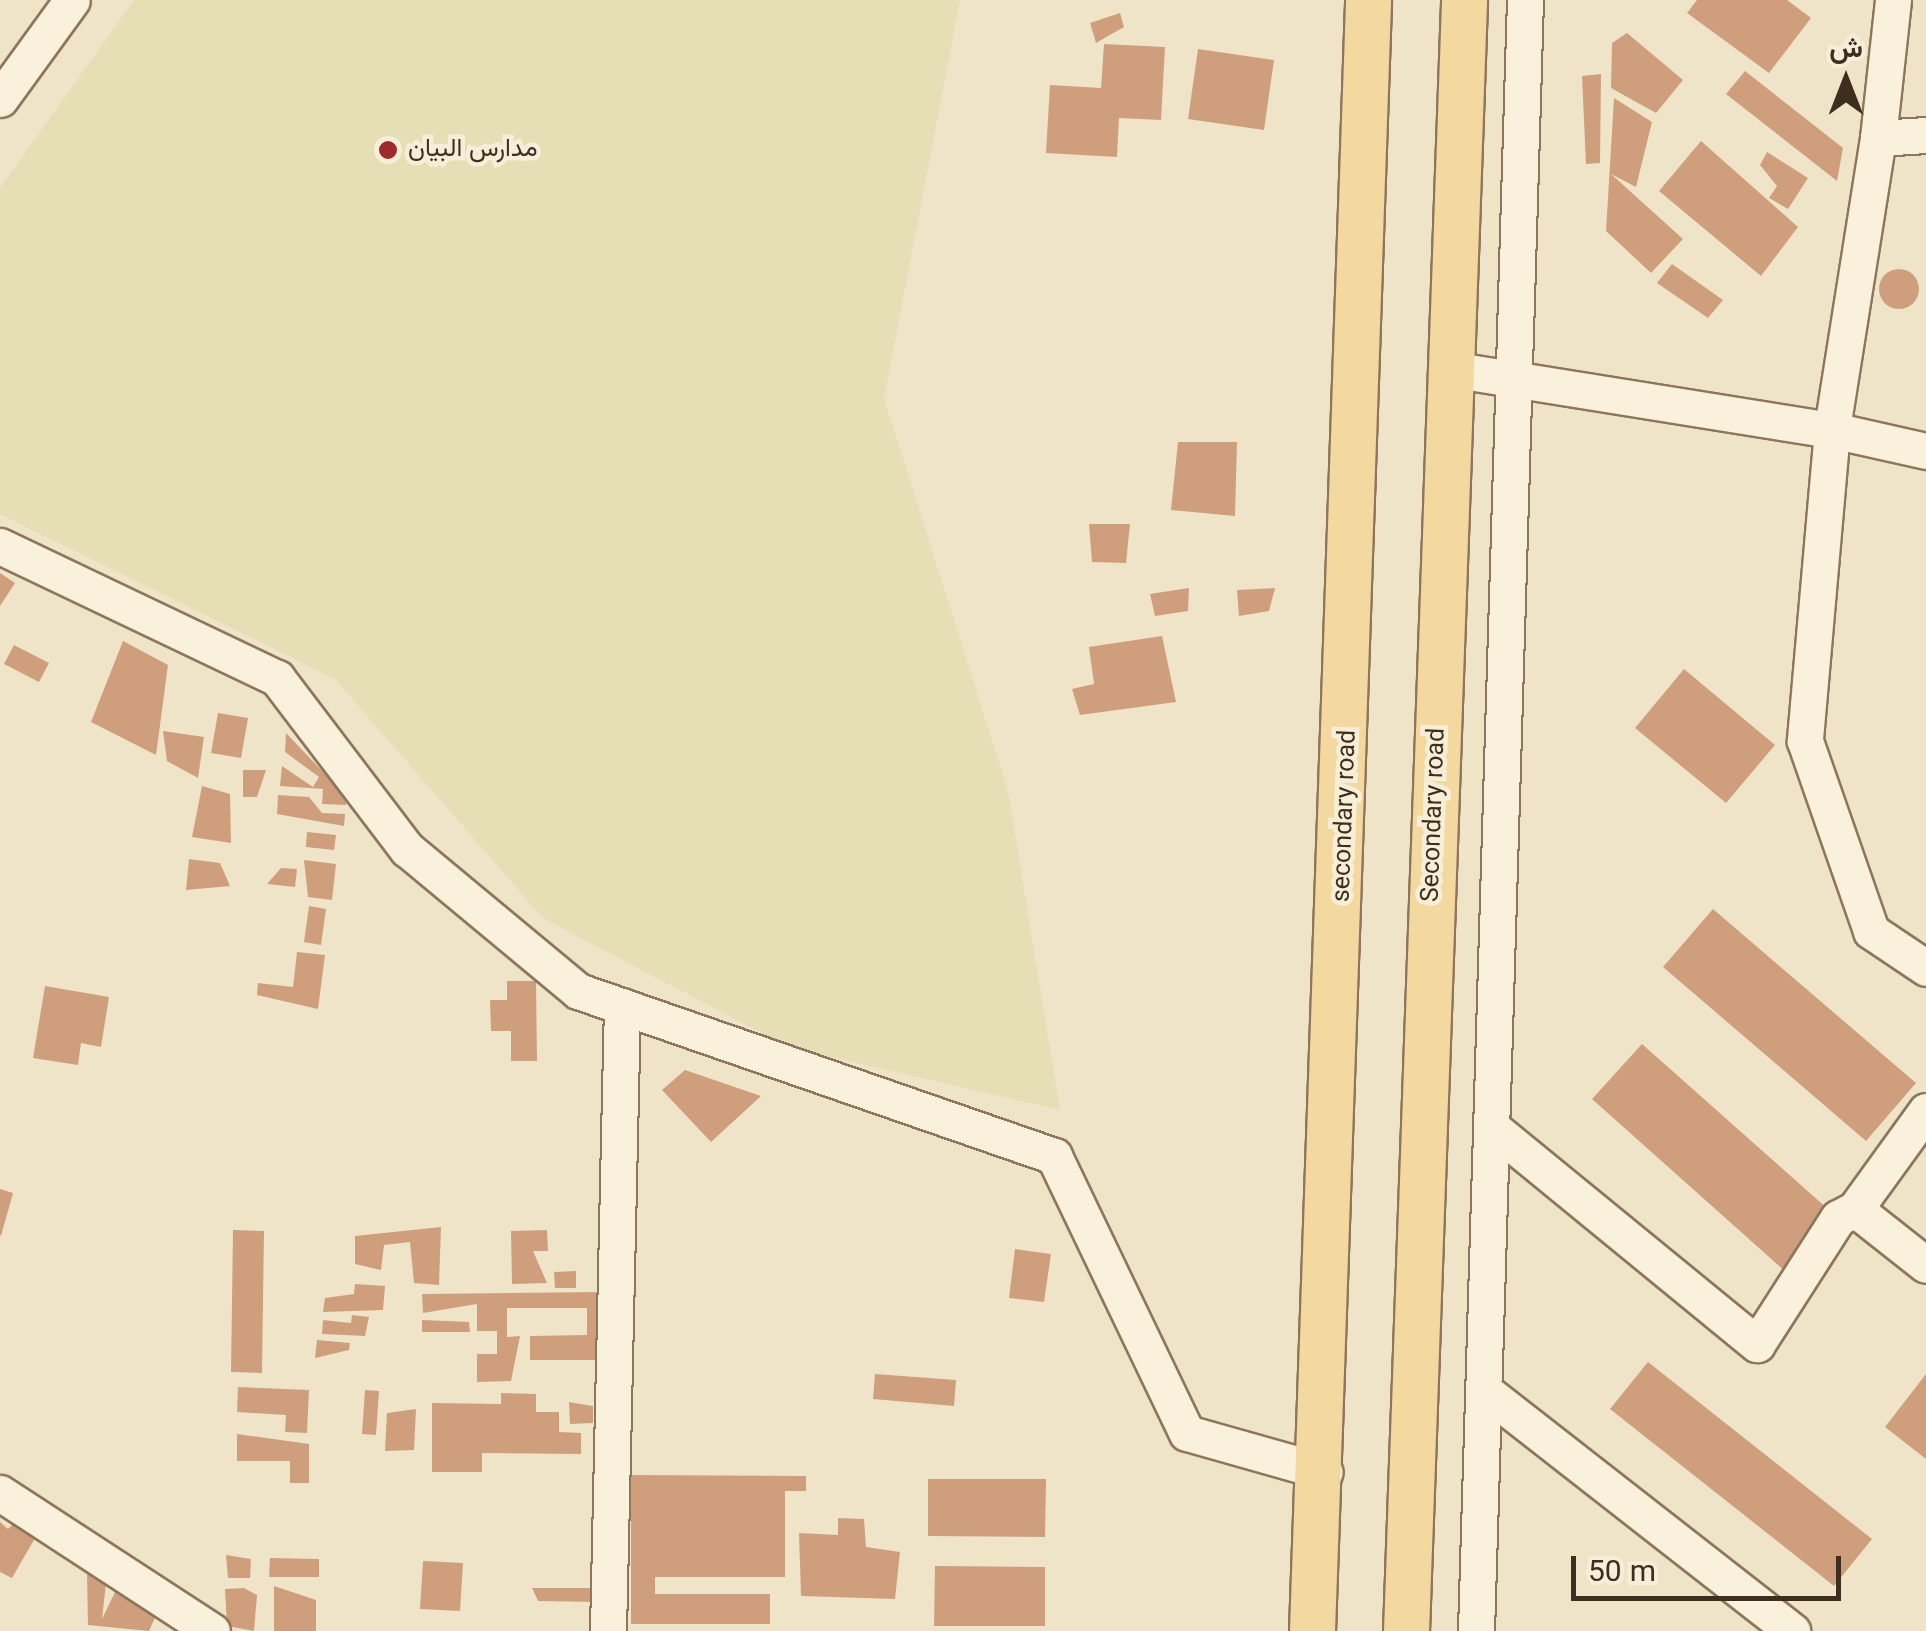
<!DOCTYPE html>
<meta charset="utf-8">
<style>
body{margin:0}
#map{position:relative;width:1926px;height:1631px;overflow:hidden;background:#f0e4c8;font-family:Georgia,Vazirmatn,serif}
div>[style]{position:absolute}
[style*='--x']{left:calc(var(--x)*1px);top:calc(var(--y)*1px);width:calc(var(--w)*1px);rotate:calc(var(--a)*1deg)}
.farmland>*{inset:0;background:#e6deb5}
.building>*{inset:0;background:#cf9f7d}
.round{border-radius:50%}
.roads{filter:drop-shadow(2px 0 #8d765c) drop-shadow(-2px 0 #8d765c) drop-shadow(0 2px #8d765c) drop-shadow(0 -2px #8d765c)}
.minor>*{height:35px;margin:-17.5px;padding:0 17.5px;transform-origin:17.5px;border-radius:17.5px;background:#faf1dc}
.major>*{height:45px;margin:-22.5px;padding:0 22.5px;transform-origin:22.5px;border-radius:22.5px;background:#f3d9a0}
.dots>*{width:28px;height:28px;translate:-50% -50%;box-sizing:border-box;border:5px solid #f7eed8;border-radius:50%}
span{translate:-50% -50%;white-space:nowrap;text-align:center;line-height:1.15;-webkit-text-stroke:9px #f7eed8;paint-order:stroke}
.poi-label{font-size:25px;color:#3d2e20}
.left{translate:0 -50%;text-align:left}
.street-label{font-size:25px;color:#3d2e20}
.north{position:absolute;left:1796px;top:30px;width:100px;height:100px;-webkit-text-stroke:8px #f7eed8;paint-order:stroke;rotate:0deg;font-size:28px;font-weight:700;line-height:40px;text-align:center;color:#3d2e20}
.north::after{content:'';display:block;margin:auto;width:35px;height:45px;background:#3d2e20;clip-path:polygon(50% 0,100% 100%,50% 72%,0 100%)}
.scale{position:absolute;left:1571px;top:1556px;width:270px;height:45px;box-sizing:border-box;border:5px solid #3d2e20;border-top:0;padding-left:12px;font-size:30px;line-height:35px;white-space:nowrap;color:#3d2e20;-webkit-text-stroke:8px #f7eed8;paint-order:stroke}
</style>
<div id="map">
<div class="farmland">
<div style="clip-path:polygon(134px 0,960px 0,884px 398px,1008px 791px,1060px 1110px,788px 1047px,543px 918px,335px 679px,0 514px,0 188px)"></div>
</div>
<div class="building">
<div style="clip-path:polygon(1697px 0,1787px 0,1811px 18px,1769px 73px,1687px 13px)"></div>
<div style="clip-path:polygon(1120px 13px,1124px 27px,1096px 43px,1090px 23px)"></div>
<div style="clip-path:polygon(1627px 33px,1683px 80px,1656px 113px,1611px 88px,1612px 43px)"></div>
<div style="clip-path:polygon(1104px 44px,1165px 47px,1161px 120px,1119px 118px,1117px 157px,1046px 153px,1050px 85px,1101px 88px)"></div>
<div style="clip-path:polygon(1198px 49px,1274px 60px,1264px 130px,1188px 119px)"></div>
<div style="clip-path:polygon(1745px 71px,1843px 148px,1837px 181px,1726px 94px)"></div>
<div style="clip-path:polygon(1601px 74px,1600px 163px,1586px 164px,1582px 76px)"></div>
<div style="clip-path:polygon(1614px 98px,1652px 122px,1636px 187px,1611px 174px,1683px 239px,1651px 273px,1606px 231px)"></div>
<div style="clip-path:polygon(1701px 141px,1798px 227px,1761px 276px,1659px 191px)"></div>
<div style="clip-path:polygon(1767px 152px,1808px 178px,1788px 209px,1769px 198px,1777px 186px,1760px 165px)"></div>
<div style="clip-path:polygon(1672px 264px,1723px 300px,1708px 318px,1657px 283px)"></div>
<div class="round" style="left:1879px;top:269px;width:40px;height:40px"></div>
<div style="clip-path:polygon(1178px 442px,1237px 442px,1235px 516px,1171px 510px)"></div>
<div style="clip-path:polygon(1089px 524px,1130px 524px,1126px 563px,1092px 562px)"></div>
<div style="clip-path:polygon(0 573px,15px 583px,0 606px)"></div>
<div style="clip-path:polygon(1189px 588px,1188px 611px,1155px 616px,1150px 594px)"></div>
<div style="clip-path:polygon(1275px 588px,1269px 611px,1239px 616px,1237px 590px)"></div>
<div style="clip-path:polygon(1162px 636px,1176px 702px,1080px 715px,1072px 689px,1094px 684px,1089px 647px)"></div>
<div style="clip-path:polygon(123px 641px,168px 665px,156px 755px,91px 722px)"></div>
<div style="clip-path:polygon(14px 645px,49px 663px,39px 682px,4px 664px)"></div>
<div style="clip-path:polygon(1684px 669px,1775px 745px,1726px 803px,1635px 728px)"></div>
<div style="clip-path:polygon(218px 713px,248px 718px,241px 758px,211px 753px)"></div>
<div style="clip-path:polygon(163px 731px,204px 737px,198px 778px,167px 761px)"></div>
<div style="clip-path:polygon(286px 733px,347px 797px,346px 805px,322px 804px,323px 789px,280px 786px,282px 766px,313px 787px,319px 777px,285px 752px)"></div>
<div style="clip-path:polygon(243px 770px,266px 770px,257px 797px,243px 797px)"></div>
<div style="clip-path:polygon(202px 786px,230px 794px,231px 843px,192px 837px)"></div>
<div style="clip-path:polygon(278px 795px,309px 797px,322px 813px,345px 814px,344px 826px,277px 814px)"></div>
<div style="clip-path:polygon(307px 832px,336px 835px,334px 850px,306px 847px)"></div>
<div style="clip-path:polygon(189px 859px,220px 863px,230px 886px,186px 890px)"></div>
<div style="clip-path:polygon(304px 860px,336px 864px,332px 900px,308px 897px)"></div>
<div style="clip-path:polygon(281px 868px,297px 869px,295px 887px,267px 884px)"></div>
<div style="clip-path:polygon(309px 906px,326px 909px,321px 945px,304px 942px)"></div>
<div style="clip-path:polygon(1713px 909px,1916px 1083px,1866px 1141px,1663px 967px)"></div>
<div style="clip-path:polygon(297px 952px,325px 955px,318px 1009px,257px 995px,258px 983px,293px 987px)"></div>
<div style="clip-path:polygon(507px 981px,536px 981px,537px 1061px,511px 1061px,511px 1031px,491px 1031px,490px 1000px,507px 1000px)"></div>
<div style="clip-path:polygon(45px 986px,109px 997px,101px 1047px,81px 1043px,78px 1065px,33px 1058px)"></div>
<div style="clip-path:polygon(1642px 1044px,1838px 1218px,1788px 1274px,1592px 1099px)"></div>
<div style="clip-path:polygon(685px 1070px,761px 1096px,711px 1142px,662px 1090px)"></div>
<div style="clip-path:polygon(0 1189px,13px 1193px,1px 1236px,0 1235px)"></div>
<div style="clip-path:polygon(441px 1227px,439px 1285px,414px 1283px,410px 1242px,384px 1245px,381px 1270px,355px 1264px,355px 1236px)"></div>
<div style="clip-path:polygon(233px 1230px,264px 1231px,262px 1373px,231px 1372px)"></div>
<div style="clip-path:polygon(547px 1230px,548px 1251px,533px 1251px,547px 1283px,512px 1284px,511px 1231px)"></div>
<div style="clip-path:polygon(1015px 1249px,1051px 1254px,1044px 1302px,1009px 1298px)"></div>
<div style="clip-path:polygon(576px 1271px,576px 1288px,555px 1288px,554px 1272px)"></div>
<div style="clip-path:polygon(355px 1284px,385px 1286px,383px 1310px,323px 1312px,325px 1298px,354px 1294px)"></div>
<div style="clip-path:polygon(603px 1292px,604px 1360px,530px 1360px,530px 1336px,587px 1335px,587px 1308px,507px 1308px,507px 1337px,520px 1336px,511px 1381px,477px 1382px,477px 1354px,497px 1354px,497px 1331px,477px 1331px,477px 1304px,423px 1313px,422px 1294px)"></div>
<div style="clip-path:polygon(352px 1315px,369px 1317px,365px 1336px,322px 1334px,323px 1320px,351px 1323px)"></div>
<div style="clip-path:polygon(422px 1320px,469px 1322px,470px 1332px,422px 1332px)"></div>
<div style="clip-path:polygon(317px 1340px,350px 1343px,349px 1350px,315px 1358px)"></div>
<div style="clip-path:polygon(1648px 1362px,1872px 1539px,1834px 1586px,1610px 1409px)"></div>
<div style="clip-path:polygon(875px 1374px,956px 1380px,954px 1406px,873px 1399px)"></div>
<div style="clip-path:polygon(1926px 1374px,1926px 1459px,1885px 1427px)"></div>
<div style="clip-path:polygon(238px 1387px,309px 1390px,307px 1433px,285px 1432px,286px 1415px,237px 1412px)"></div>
<div style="clip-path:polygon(365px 1390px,379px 1391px,376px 1435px,362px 1434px)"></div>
<div style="clip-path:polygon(501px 1393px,536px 1394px,536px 1412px,559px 1412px,559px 1432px,581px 1433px,581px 1454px,482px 1453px,482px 1472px,432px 1472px,432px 1403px,501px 1404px)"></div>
<div style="clip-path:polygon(569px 1402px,593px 1406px,593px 1423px,570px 1424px)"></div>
<div style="clip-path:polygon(416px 1409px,414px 1450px,385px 1451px,387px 1413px)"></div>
<div style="clip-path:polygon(237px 1434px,309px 1444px,309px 1483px,290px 1483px,290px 1461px,237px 1461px)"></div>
<div style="clip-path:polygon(631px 1475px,806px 1476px,806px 1491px,785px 1491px,785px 1577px,655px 1577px,655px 1594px,770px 1594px,770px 1624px,631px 1624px)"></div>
<div style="clip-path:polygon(928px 1479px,1046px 1479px,1045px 1537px,928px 1536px)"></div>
<div style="clip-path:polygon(838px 1518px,864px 1519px,866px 1547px,900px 1552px,895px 1599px,801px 1596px,799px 1533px,838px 1535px)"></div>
<div style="clip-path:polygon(16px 1521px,38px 1533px,12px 1578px,0 1572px,0 1522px,8px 1529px)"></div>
<div style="clip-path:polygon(226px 1555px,251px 1559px,250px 1578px,228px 1578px)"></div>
<div style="clip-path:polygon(270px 1558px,319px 1559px,319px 1577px,269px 1577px)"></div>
<div style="clip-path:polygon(423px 1561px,463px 1563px,460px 1611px,420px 1609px)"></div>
<div style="clip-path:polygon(935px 1566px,1045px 1567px,1045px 1626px,934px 1626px)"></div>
<div style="clip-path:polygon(87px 1572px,106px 1583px,102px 1619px,116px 1590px,158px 1611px,149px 1631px,88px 1625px)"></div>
<div style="clip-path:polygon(274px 1586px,316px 1600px,316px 1631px,274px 1631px)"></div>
<div style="clip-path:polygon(244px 1588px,257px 1595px,254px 1631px,227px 1626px,225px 1589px)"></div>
<div style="clip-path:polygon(532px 1588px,593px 1588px,597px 1602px,538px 1601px)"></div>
</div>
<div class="roads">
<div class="minor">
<div style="--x:0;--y:99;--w:122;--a:-54"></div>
<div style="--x:1926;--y:135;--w:48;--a:176.4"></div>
<div style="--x:1878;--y:138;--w:296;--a:99"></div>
<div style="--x:1832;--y:430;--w:96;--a:12.6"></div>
<div style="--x:1878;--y:138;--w:139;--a:-83.8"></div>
<div style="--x:1450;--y:369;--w:387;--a:9.1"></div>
<div style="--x:1832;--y:430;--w:312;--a:95"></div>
<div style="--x:1805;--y:741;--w:201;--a:70.8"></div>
<div style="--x:1871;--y:931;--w:66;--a:33.9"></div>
<div style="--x:0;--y:546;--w:307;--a:25.5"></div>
<div style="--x:277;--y:678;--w:215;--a:52.8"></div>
<div style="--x:407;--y:849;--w:222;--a:39.7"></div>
<div style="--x:578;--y:991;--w:504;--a:19.12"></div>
<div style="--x:1054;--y:1156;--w:307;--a:64.4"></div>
<div style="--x:1187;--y:1433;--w:143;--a:15.8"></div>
<div style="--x:1494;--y:1129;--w:340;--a:39.3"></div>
<div style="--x:1757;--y:1344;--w:150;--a:-57.3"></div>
<div style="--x:1838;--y:1218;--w:19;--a:-28"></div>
<div style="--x:1855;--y:1209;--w:121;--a:-54.1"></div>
<div style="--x:1855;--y:1209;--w:90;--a:38.3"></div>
<div style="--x:1485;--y:1391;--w:390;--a:38"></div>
<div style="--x:0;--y:1493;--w:253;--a:33.1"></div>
<div style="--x:608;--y:1631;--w:625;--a:-88.72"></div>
<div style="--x:1476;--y:1631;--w:1632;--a:-88.28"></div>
</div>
<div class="major">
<div style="--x:1312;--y:1631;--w:1632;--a:-88.03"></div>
<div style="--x:1406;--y:1631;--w:1632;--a:-87.96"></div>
</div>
</div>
<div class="dots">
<div style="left:388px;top:150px;background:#9e2a2b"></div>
</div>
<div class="poi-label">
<span class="left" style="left:408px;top:150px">مدارس البيان</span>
</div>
<div class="street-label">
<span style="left:1435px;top:815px;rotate:-88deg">Secondary road</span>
<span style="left:1346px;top:816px;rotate:-88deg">secondary road</span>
</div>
<div class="north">ش</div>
<div class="scale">50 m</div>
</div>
